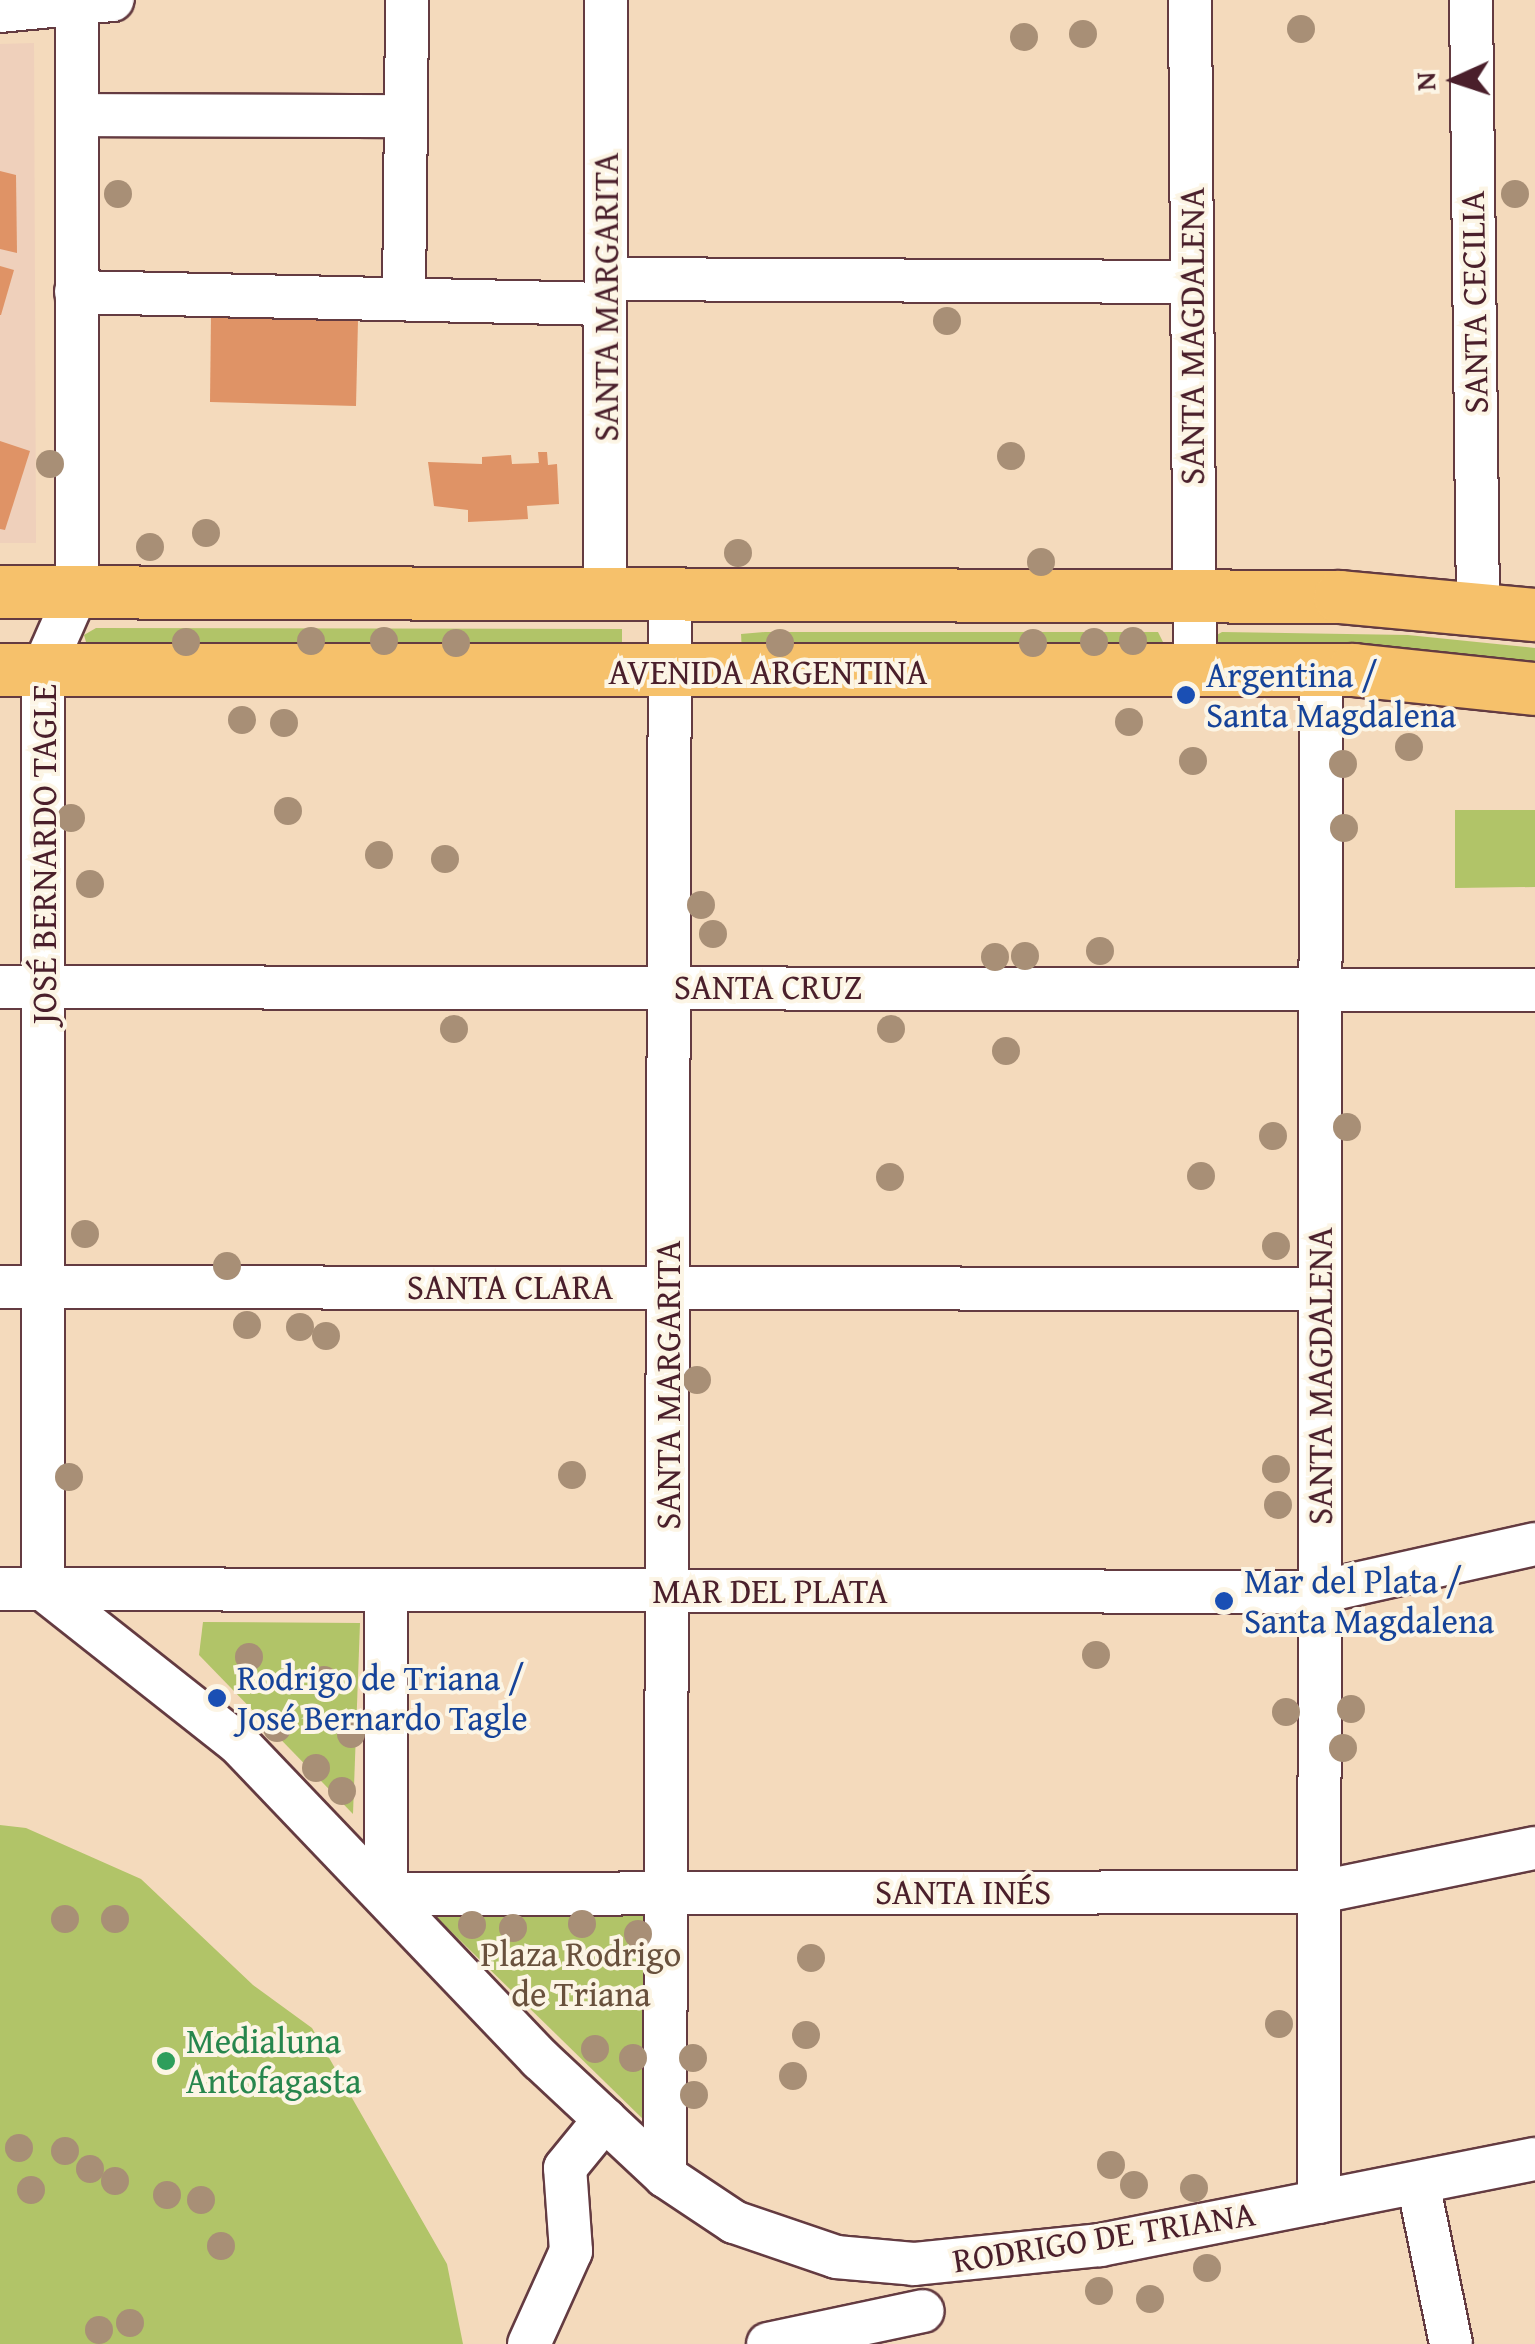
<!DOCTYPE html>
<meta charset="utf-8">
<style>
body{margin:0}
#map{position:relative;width:1535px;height:2344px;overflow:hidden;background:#f4dabc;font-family:"Gentium Book Plus",serif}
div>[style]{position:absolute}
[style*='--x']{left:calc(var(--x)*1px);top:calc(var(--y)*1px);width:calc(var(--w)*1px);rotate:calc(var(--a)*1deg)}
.built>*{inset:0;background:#efd0bb}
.green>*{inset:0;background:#b1c468}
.building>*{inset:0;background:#df9366}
.roads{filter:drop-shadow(2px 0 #643b41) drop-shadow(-2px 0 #643b41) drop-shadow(0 2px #643b41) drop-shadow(0 -2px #643b41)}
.minor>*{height:42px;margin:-21px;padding:0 21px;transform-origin:21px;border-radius:21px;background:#fff}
.major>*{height:52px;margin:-26px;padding:0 26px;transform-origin:26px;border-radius:26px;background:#f6c16b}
.trees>*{width:28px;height:28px;margin:-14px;border-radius:50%;background:#a88f76}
.dots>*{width:28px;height:28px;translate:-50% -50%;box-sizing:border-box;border:5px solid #fcf5e5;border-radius:50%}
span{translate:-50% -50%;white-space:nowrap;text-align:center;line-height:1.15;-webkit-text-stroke:8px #fcf5e5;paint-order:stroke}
.street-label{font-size:35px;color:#4a1f2b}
.transit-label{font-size:35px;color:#164399}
.left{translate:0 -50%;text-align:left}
.park-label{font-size:35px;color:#69513d}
.leisure-label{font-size:35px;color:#27864d}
.north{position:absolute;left:1405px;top:30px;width:100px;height:100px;-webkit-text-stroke:8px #fcf5e5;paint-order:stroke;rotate:267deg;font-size:28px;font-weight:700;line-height:40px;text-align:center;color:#4a1f2b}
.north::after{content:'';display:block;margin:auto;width:35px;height:45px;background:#4a1f2b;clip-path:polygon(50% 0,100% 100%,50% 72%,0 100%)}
</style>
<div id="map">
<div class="built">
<div style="clip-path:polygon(34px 43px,36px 543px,0 543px,0 44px)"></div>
</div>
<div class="green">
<div style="clip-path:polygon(96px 628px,622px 629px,622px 652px,88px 649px,84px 635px)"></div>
<div style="clip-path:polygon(1158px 632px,1165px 646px,742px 652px,741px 634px,765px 632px)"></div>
<div style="clip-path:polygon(1222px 632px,1408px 635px,1535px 648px,1535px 672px,1215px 652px,1215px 636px)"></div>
<div style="clip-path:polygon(1455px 810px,1535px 810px,1535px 887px,1455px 888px)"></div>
<div style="clip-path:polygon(203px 1622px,360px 1623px,353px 1814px,199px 1655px)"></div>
<div style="clip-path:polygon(0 1825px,26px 1828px,141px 1879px,253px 1985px,312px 2028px,447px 2264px,463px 2344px,0 2344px)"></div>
<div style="clip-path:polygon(428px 1909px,647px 1915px,648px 2124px)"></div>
</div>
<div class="building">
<div style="clip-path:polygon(0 171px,16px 175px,17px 253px,0 249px)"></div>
<div style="clip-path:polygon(0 266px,14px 270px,1px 315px,0 315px)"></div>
<div style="clip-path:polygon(211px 316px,358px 320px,356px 406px,210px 402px)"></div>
<div style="clip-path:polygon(0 441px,30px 451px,5px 530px,0 529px)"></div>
<div style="clip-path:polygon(538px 452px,547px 452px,548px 465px,557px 464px,559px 504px,527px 506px,528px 519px,468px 522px,468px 510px,434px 506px,428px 462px,482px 464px,482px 457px,511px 455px,512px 464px,539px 463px)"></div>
</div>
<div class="roads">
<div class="minor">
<div style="--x:1190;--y:0;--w:672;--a:89.57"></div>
<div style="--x:1471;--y:0;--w:605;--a:89.34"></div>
<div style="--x:0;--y:11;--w:113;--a:-5.6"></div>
<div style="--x:77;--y:115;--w:329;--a:0.2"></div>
<div style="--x:606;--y:279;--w:586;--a:0.29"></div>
<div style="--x:76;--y:292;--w:529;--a:1.3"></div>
<div style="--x:404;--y:299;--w:299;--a:-89.4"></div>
<div style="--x:605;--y:594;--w:594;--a:-89.9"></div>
<div style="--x:0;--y:987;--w:1535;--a:0.11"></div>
<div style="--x:0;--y:1287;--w:1320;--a:0.09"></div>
<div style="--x:0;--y:1589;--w:1320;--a:0.13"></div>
<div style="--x:1320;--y:1592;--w:220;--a:-12.6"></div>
<div style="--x:43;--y:1589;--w:250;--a:38.3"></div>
<div style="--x:239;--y:1744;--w:436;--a:46.3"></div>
<div style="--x:540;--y:2059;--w:171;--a:43.1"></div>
<div style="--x:665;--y:2176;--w:83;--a:33.7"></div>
<div style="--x:734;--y:2222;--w:108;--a:18.9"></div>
<div style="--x:836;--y:2257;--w:78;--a:5.1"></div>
<div style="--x:914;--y:2264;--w:187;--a:-5.8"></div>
<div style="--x:1100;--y:2245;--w:443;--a:-11.2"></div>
<div style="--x:43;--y:1589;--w:920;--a:-90"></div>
<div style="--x:43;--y:669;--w:84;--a:-66.2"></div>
<div style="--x:77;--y:592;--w:586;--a:-90"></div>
<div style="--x:386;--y:1590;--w:304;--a:90"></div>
<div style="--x:386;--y:1894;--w:934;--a:-0.12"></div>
<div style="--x:1320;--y:1892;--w:219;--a:-11.6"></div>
<div style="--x:665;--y:2176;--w:1581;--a:-89.82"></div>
<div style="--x:1418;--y:2183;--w:164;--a:78.4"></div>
<div style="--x:1319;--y:2202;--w:1532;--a:-89.93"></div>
<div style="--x:529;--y:2344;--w:102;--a:-65.7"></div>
<div style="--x:571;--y:2251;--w:83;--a:-94.1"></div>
<div style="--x:565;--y:2168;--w:63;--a:-50.8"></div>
<div style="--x:768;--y:2344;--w:158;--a:-12"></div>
</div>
<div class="major">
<div style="--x:0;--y:592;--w:1340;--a:0.21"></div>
<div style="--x:1340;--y:597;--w:196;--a:5.3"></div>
<div style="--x:0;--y:670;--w:1354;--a:0"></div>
<div style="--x:1354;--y:670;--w:182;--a:6"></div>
</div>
</div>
<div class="trees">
<div style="left:1301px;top:29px"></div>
<div style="left:1083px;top:34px"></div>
<div style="left:1024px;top:37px"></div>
<div style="left:118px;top:194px"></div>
<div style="left:1515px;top:194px"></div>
<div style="left:947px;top:321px"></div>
<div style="left:1011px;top:456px"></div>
<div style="left:50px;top:464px"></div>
<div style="left:206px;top:533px"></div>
<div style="left:150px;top:547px"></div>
<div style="left:738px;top:553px"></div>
<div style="left:1041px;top:562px"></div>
<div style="left:311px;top:641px"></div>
<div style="left:384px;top:641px"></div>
<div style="left:1133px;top:641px"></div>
<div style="left:186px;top:642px"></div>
<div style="left:1094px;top:642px"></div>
<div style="left:456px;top:643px"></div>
<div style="left:780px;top:643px"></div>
<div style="left:1033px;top:643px"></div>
<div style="left:242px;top:720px"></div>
<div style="left:1129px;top:722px"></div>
<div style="left:284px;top:723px"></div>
<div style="left:1409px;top:747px"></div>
<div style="left:1193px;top:761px"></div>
<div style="left:1343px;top:764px"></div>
<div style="left:288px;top:811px"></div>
<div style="left:71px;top:818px"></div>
<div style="left:1344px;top:828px"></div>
<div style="left:379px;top:855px"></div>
<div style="left:445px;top:859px"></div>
<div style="left:90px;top:884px"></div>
<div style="left:701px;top:905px"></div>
<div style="left:713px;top:934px"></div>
<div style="left:1100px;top:951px"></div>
<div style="left:1025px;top:956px"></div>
<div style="left:995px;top:957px"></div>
<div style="left:454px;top:1029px"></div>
<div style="left:891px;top:1029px"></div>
<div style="left:1006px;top:1051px"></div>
<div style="left:1347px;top:1127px"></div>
<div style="left:1273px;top:1136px"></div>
<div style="left:1201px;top:1176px"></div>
<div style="left:890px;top:1177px"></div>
<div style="left:85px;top:1234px"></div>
<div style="left:1276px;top:1246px"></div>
<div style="left:227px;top:1266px"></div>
<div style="left:247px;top:1325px"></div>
<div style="left:300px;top:1327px"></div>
<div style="left:326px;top:1336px"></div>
<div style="left:697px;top:1380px"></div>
<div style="left:1276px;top:1469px"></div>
<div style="left:572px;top:1475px"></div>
<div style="left:69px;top:1477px"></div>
<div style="left:1278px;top:1505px"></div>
<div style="left:1096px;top:1655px"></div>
<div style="left:249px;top:1657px"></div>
<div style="left:324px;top:1680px"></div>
<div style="left:1351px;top:1709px"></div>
<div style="left:1286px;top:1712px"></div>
<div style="left:277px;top:1728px"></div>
<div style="left:351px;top:1734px"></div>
<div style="left:1343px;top:1748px"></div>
<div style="left:316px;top:1768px"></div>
<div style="left:342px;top:1791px"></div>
<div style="left:65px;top:1919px"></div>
<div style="left:115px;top:1919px"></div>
<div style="left:582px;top:1924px"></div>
<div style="left:472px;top:1925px"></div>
<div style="left:513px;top:1928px"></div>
<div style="left:638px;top:1934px"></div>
<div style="left:811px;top:1958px"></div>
<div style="left:1279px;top:2024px"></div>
<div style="left:806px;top:2035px"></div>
<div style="left:595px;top:2049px"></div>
<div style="left:633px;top:2058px"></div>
<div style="left:693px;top:2058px"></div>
<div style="left:793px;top:2076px"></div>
<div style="left:694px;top:2095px"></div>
<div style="left:19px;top:2148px"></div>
<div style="left:65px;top:2151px"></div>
<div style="left:1111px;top:2165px"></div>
<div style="left:90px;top:2169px"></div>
<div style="left:115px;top:2181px"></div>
<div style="left:1134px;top:2185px"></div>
<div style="left:1194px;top:2188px"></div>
<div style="left:31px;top:2190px"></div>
<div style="left:167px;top:2195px"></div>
<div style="left:201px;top:2200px"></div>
<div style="left:221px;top:2246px"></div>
<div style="left:1207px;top:2268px"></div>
<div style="left:1099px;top:2291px"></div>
<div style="left:1150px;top:2299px"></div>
<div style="left:130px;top:2323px"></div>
<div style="left:99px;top:2330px"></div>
</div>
<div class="dots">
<div style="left:1186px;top:695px;background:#1a4fb4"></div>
<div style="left:1224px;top:1601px;background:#1a4fb4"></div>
<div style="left:217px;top:1698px;background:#1a4fb4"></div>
<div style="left:166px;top:2061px;background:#2e9e5b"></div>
</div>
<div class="street-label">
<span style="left:606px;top:297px;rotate:-90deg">SANTA MARGARITA</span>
<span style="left:1474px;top:302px;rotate:-91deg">SANTA CECILIA</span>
<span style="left:1192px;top:336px;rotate:-90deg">SANTA MAGDALENA</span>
<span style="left:768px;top:672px">AVENIDA ARGENTINA</span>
<span style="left:44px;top:854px;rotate:-90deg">JOSÉ BERNARDO TAGLE</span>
<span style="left:768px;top:987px">SANTA CRUZ</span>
<span style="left:510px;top:1287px">SANTA CLARA</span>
<span style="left:1320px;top:1376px;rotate:-90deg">SANTA MAGDALENA</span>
<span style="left:668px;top:1385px;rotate:-90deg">SANTA MARGARITA</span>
<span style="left:770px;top:1591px">MAR DEL PLATA</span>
<span style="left:963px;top:1892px">SANTA INÉS</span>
<span style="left:1104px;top:2237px;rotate:-9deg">RODRIGO DE TRIANA</span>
</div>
<div class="transit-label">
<span class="left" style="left:1206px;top:695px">Argentina /<br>Santa Magdalena</span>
<span class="left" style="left:1244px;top:1601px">Mar del Plata /<br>Santa Magdalena</span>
<span class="left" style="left:237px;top:1698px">Rodrigo de Triana /<br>José Bernardo Tagle</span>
</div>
<div class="park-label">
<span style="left:581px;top:1974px">Plaza Rodrigo<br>de Triana</span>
</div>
<div class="leisure-label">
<span class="left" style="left:186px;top:2061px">Medialuna<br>Antofagasta</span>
</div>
<div class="north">N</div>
</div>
